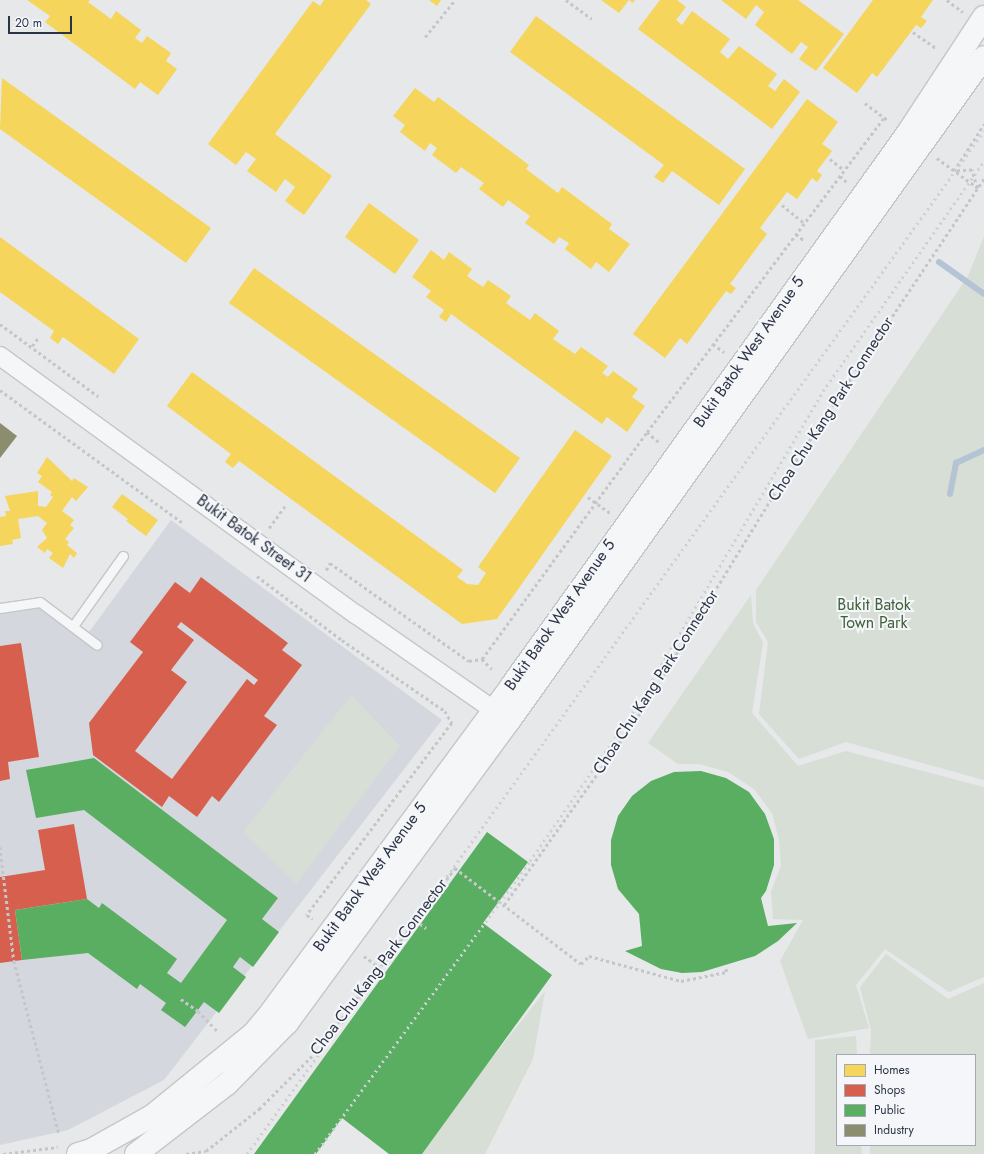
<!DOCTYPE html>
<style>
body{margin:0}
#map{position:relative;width:984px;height:1154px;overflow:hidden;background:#e6e8ea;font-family:Jost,sans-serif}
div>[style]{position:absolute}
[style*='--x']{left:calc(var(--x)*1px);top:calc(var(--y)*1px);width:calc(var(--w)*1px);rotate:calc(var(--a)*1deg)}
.built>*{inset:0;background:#d4d7dd}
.green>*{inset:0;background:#d6ded6}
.homes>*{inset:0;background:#f6d55c}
.shops>*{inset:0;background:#d6604d}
.public>*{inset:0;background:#5aae61}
.industry>*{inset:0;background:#8c8c6e}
.stream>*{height:6px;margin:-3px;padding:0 3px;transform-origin:3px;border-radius:3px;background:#b4c4d5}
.path>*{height:2.5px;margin-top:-1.25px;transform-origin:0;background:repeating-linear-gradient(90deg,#c5c6ca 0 3px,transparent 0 6px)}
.roads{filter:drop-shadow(1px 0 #c4c6c8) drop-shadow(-1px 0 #c4c6c8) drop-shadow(0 1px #c4c6c8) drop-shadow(0 -1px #c4c6c8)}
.service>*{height:9px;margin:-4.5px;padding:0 4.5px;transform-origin:4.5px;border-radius:4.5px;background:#f5f6f7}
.minor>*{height:18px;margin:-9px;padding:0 9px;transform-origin:9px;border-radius:9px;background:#f5f6f7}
.tertiary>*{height:22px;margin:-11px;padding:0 11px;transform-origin:11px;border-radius:11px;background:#f5f6f7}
.rail>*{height:3px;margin-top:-1.5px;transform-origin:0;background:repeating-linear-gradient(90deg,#cecfd2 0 2px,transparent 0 6px)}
span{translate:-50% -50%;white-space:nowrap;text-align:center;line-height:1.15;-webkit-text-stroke:4px #f4f6f9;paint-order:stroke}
.street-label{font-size:16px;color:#2b3445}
.park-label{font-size:16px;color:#3f6138}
.legend{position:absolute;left:836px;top:1054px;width:140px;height:92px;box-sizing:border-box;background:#f4f6f9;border:1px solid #a4a8b1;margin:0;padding:5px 7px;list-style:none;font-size:12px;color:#2b3445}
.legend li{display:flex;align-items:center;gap:8px;height:20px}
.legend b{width:20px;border:1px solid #a4a8b1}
.scale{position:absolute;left:8px;top:16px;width:64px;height:18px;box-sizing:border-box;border:2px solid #2b3445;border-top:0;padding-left:5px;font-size:12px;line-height:14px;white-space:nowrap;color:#2b3445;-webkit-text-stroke:3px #f4f6f9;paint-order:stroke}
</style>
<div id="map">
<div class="built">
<div style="clip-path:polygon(171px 520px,442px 720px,164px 1080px,68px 1130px,0 1145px,0 606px,43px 599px,89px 632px)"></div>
</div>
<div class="green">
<div style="clip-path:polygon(984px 236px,984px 780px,846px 742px,799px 759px,759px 714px,768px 642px,756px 622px,756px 590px,968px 276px)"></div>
<div style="clip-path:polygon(751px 595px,753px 623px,763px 643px,752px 713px,798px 766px,846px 751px,984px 787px,984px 977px,949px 992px,885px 949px,856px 985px,869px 1028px,808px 1039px,780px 961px,803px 920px,773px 919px,771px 892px,781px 865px,779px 840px,772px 813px,754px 789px,728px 772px,699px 764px,678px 764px,648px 743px)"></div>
<div style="clip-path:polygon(351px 695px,400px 746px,296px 884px,243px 832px)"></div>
<div style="clip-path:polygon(886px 954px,948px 999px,984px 983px,984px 1154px,870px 1154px,870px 1145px,975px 1145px,975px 1055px,870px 1055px,871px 1030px,860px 987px)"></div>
<div style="clip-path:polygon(545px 991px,533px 1059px,485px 1154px,417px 1154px)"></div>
<div style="clip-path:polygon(856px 1036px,857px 1055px,837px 1055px,837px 1145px,861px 1145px,862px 1154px,815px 1154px,815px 1040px)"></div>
</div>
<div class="homes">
<div style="clip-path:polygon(27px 0,90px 0,88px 2px,111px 19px,116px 11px,141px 30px,135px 38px,142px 43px,147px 36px,171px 53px,166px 61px,177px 69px,158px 95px,140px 82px,135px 89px,45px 22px,50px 16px)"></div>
<div style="clip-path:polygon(324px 0,366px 0,371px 4px,275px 134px,332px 176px,304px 215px,285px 201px,295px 187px,285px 179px,276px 192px,247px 171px,256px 159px,246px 152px,236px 165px,208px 144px,313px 1px,320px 6px)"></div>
<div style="clip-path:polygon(429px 0,441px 0,437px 6px)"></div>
<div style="clip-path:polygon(601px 0,635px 0,633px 3px,629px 0,619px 13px)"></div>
<div style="clip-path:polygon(660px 0,677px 0,686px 7px,676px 20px,682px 25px,692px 11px,730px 39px,720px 52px,728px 59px,739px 46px,777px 74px,768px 86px,775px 91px,784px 79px,800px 92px,772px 129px,638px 29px)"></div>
<div style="clip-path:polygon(721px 0,798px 0,844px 34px,816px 71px,799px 59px,808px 47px,801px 42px,792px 54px,755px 25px,764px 12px,756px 5px,746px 19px)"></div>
<div style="clip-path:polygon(873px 0,933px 0,921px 17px,927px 21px,921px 28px,916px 25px,877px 77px,872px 73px,857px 93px,823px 68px)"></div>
<div style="clip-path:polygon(536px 16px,745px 169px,719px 205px,672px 171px,663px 183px,654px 177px,664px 165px,510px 52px)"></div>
<div style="clip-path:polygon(2px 78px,211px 228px,186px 263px,0 129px)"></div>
<div style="clip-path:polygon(415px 88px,434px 102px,438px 97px,529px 165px,526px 169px,558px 193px,562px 187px,612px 224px,609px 229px,630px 244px,609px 272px,596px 262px,591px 269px,565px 249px,569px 243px,559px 237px,554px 244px,525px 223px,530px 216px,508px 200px,503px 207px,479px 189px,484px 183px,461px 167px,456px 173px,432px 155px,437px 148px,430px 143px,425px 151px,400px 132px,405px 125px,393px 116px)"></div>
<div style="clip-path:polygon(807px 99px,838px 122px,822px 144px,832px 151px,817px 171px,822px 175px,817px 182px,812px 178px,797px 199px,787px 192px,760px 228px,767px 234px,730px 284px,736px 288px,731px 294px,726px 291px,687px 344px,680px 338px,665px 358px,633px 334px)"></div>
<div style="clip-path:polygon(369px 203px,419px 240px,395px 274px,345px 237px)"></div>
<div style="clip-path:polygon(0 237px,139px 339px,114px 374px,63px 337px,58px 344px,50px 338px,54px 331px,0 292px)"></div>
<div style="clip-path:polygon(431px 250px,444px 260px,449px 252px,472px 269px,467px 276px,483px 287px,488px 280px,511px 296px,506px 303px,530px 320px,535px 313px,559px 331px,553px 339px,575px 354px,581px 347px,608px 366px,602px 373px,608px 377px,613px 371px,638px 389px,632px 397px,645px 406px,627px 432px,607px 417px,602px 424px,451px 314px,446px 322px,439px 317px,444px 310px,426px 297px,431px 291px,412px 277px)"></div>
<div style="clip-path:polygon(254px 268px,520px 458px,495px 493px,229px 303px)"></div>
<div style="clip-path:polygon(192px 372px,463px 570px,457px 577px,467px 584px,478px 585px,486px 573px,478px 567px,575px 430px,612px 456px,497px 619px,462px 624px,239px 461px,233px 468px,225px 462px,231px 454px,167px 406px)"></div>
<div style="clip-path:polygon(47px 457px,72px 481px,74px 478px,88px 487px,76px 501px,72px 497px,62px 511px,74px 520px,70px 525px,74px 528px,65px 539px,69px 542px,67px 545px,77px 553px,74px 558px,70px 554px,63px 568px,49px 558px,53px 553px,47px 549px,45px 553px,37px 547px,47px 538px,42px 530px,47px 523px,38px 516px,18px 519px,21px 538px,12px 540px,13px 544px,0 546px,0 517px,6px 516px,5px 511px,10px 511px,5px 496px,38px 491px,38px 506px,46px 507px,53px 497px,50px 495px,52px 492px,38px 482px,42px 476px,37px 473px)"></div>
<div style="clip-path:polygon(122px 494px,158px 520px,146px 536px,126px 521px,128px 519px,112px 507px)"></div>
</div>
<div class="shops">
<div style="clip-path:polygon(evenodd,201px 577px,288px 643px,282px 650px,302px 665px,264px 716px,277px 725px,219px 802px,212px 796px,197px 817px,169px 796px,162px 807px,93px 755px,89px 723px,143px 652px,130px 642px,175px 582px,190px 593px,201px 577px,181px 622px,258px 680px,254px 685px,247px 679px,172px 779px,135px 751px,187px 682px,171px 670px,194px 640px,177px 627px,181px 622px)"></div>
<div style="clip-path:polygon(21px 643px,39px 757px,8px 762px,10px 779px,0 781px,0 646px)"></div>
<div style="clip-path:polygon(74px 824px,87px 899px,15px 910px,22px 960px,0 963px,0 877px,45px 870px,38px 830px)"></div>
<div style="clip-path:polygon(443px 901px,511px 953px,499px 968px,431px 917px)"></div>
<div style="clip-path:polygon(522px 964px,539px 976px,478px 1060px,462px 1048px)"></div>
<div style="clip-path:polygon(442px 1073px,458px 1085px,409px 1154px,403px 1154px,390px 1145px)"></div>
</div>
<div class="public">
<div style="clip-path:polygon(94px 758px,278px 898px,262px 919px,279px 932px,253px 967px,240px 957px,233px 967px,246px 977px,219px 1013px,204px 1002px,185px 1027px,161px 1010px,166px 1003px,140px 984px,137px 989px,88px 953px,22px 960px,15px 910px,87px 899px,99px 908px,102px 903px,177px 959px,167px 973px,181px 983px,227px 920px,84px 810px,36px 818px,26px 770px)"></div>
<div style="clip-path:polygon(701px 771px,726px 778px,749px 792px,765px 814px,774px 839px,774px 865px,766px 891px,761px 898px,768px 926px,797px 923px,778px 941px,755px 956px,702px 972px,682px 973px,661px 969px,625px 951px,642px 946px,639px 914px,618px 889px,611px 865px,611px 840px,618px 816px,632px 796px,651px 781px,674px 772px)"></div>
<div style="clip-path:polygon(487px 832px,528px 862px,483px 923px,552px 975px,422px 1154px,389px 1154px,342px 1118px,316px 1154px,254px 1154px)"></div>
</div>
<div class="industry">
<div style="clip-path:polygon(0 423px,17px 436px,0 458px)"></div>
</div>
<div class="stream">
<div style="--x:939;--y:262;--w:55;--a:35.4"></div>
<div style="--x:950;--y:494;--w:32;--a:-79"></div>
<div style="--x:956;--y:463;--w:31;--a:-25"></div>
</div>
<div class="path">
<div style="--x:566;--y:0;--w:32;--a:36"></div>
<div style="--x:947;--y:0;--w:20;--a:37"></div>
<div style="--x:913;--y:32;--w:29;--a:35"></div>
<div style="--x:425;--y:37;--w:48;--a:-51"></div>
<div style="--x:865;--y:103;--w:30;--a:37"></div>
<div style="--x:937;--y:158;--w:51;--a:36.2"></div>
<div style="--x:830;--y:159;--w:18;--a:38"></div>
<div style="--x:840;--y:176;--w:9;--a:41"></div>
<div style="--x:977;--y:188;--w:19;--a:-106"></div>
<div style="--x:972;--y:170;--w:18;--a:177"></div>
<div style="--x:954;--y:171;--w:56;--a:-57.4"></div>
<div style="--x:782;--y:205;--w:28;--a:39"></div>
<div style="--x:796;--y:234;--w:11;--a:38"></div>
<div style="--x:0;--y:324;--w:122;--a:36.3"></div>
<div style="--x:713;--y:344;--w:14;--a:36"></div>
<div style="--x:32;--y:346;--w:10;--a:-53"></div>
<div style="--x:0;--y:390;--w:225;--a:36"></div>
<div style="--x:647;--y:432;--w:16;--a:40"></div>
<div style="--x:588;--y:497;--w:27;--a:36"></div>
<div style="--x:269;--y:528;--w:27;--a:-54"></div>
<div style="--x:326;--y:570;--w:8;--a:-60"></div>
<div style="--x:330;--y:563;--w:170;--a:35.2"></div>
<div style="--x:469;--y:661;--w:13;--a:-9"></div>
<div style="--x:482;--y:659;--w:281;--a:-54"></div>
<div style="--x:647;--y:432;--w:393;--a:-53"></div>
<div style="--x:257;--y:576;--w:106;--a:37"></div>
<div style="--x:342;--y:640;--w:125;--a:34.6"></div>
<div style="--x:445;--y:711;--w:14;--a:60"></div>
<div style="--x:452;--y:723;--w:241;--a:127.1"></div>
<div style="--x:307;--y:915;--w:7;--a:34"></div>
<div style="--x:482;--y:659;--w:14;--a:45"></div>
<div style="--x:0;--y:847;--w:115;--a:83"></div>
<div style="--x:14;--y:961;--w:179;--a:75.4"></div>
<div style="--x:504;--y:905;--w:226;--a:-54.6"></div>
<div style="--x:635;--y:721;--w:276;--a:-58.5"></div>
<div style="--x:779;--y:486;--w:369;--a:-56.3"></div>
<div style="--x:415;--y:920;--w:14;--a:36"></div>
<div style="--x:364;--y:956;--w:19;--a:36"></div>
<div style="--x:181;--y:999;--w:21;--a:35"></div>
<div style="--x:198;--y:1011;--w:30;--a:46"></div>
<div style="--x:3;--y:1154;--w:55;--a:-7.3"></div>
<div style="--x:186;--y:1154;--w:20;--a:-9"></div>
<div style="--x:206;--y:1151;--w:68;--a:-38.4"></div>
<div style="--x:259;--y:1109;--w:81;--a:-45"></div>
<div style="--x:316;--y:1052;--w:231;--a:-52.9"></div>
<div style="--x:455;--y:868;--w:158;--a:37.3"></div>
<div style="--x:581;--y:964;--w:11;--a:-45"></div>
<div style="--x:589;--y:956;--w:95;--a:15.2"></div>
<div style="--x:681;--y:981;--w:46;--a:-11.3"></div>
<div style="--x:726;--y:972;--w:5;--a:-90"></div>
</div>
<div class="roads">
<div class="service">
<div style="--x:0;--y:608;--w:40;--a:-8.5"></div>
<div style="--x:40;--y:602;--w:71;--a:37"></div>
<div style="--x:73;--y:626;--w:86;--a:-54.5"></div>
</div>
<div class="minor">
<div style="--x:0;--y:356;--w:441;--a:36"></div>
<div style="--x:357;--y:615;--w:180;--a:34.8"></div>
</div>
<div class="tertiary">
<div style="--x:78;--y:1154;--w:14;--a:-17"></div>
<div style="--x:91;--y:1150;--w:70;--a:-29.1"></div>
<div style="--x:152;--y:1116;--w:130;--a:-39.1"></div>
<div style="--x:253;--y:1034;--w:30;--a:-50"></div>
<div style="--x:272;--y:1011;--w:405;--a:-53.6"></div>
<div style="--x:512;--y:685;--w:678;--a:-54.36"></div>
<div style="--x:907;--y:134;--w:140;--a:-56.7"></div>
<div style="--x:136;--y:1154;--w:115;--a:-37.6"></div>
<div style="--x:227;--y:1084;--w:86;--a:-45.5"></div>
<div style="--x:287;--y:1023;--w:375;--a:-53.7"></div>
<div style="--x:509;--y:721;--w:816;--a:-54.42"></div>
</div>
</div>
<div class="rail">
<div style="--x:247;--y:1154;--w:1261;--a:-54.23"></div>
<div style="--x:315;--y:1154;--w:363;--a:-53.7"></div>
<div style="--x:530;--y:861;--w:188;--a:-55.4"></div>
<div style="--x:637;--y:706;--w:366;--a:-59.4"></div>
<div style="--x:823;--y:391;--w:281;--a:-55"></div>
</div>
<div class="street-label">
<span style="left:749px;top:352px;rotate:-55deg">Bukit Batok West Avenue 5</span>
<span style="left:831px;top:409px;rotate:-57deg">Choa Chu Kang Park Connector</span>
<span style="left:254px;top:539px;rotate:36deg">Bukit Batok Street 31</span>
<span style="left:560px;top:615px;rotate:-55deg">Bukit Batok West Avenue 5</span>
<span style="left:656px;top:682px;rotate:-57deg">Choa Chu Kang Park Connector</span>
<span style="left:370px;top:877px;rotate:-54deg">Bukit Batok West Avenue 5</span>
<span style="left:379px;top:967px;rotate:-53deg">Choa Chu Kang Park Connector</span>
</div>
<div class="park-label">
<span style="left:874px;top:614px">Bukit Batok<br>Town Park</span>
</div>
<ul class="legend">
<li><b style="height:11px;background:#f6d55c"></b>Homes</li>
<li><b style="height:11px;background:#d6604d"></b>Shops</li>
<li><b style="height:11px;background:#5aae61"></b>Public</li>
<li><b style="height:11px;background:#8c8c6e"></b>Industry</li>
</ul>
<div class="scale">20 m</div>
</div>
